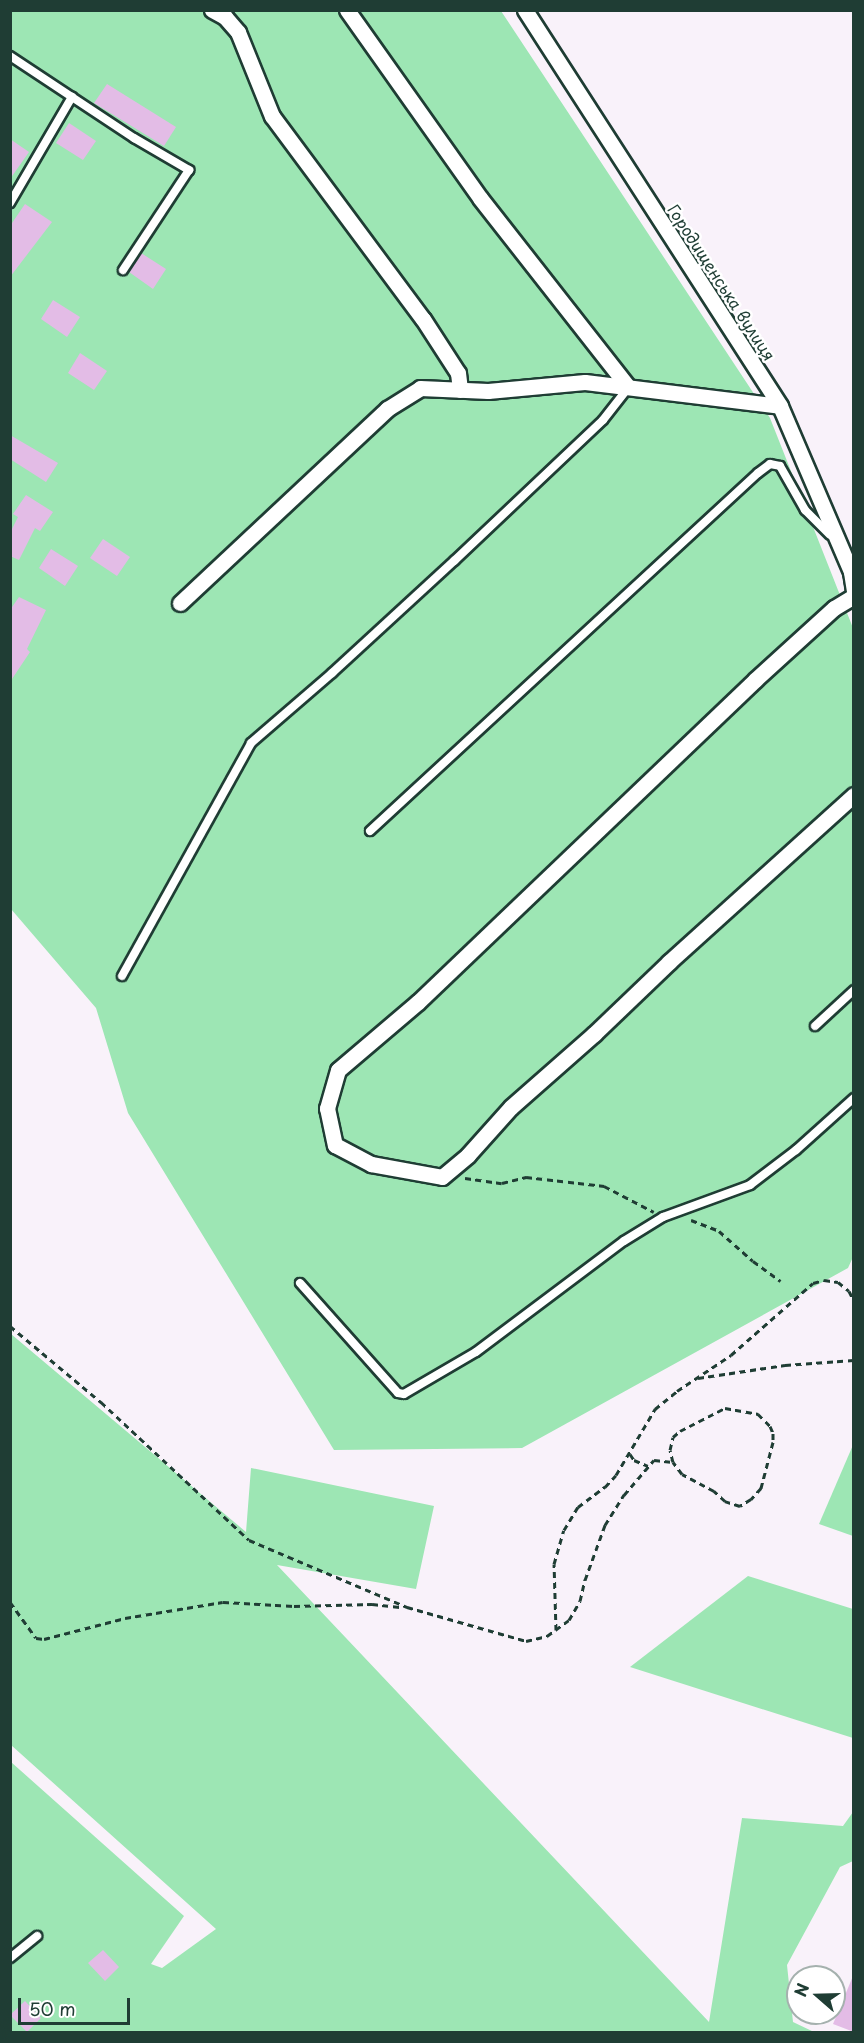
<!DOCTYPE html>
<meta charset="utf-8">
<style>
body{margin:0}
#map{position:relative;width:864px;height:2043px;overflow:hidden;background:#f9f2fa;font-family:"Playpen Sans",sans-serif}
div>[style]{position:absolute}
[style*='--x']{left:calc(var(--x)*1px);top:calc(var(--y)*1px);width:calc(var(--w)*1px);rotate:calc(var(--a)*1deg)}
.green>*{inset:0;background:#9de6b4}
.building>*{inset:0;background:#e3bce6}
.path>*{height:3px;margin-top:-1.5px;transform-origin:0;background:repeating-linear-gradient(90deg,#1f3d34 0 6px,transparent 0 10.5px)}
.roads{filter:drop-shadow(2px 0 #1f3d34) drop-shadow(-2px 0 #1f3d34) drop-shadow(0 2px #1f3d34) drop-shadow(0 -2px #1f3d34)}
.service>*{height:8px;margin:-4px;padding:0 4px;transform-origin:4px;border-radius:4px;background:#fff}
.minor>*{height:15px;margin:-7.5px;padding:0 7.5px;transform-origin:7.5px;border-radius:7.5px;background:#fff}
span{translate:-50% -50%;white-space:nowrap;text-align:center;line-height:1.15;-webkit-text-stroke:5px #fff;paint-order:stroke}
.street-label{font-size:16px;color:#1f3d34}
.frame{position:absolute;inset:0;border:12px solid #1f3d34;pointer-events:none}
.north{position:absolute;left:786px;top:1965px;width:60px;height:60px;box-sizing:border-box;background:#fff;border:2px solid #a5b1ae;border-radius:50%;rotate:290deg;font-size:16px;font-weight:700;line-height:24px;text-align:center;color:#1f3d34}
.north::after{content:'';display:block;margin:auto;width:21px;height:27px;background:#1f3d34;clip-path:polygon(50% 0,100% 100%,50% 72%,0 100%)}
.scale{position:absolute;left:18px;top:1998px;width:112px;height:27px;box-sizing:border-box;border:3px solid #1f3d34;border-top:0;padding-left:8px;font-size:18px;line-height:21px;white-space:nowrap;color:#1f3d34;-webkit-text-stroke:4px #fff;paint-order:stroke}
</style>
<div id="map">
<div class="green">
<div style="clip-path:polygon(10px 11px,501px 11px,770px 418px,853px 628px,853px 1257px,848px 1268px,522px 1448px,334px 1450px,128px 1113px,96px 1008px,11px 909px)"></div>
<div style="clip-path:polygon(11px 1334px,246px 1532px,251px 1468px,434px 1506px,416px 1589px,277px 1565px,709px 2022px,742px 1818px,843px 1826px,853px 1812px,853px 1861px,840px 1867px,787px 1965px,793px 2022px,814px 2032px,11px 2032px,11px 1762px,184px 1916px,151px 1964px,162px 1968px,216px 1929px,11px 1745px)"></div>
<div style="clip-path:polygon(853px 1445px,853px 1536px,819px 1524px)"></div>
<div style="clip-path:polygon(748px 1576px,853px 1609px,853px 1738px,630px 1667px)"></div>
</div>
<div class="building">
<div style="clip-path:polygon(107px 84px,176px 127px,164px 146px,94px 103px)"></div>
<div style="clip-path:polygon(69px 123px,96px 141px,83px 160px,56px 143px)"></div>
<div style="clip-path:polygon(10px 139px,29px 152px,10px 179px)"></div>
<div style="clip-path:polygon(25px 204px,52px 222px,10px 277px,10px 226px)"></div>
<div style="clip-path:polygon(141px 253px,166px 269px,153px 289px,129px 272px)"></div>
<div style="clip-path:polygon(53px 300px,80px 317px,67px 337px,41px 319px)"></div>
<div style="clip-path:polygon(80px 353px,107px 371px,94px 390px,68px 373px)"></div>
<div style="clip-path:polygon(10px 435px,58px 463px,46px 482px,10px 459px)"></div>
<div style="clip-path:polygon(26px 495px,53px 512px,40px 531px,35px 528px,19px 560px,10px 556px,10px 533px,18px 517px,13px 514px)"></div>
<div style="clip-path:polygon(103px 539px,130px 557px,117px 576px,90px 558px)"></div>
<div style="clip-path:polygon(51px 549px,78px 566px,65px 586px,39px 568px)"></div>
<div style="clip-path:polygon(19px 597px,46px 610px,27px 649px,30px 652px,10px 682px,10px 610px)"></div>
<div style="clip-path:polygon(103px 1950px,119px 1967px,105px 1981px,88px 1963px)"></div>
<div style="clip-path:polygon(853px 1976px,854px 1976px,854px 2032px,833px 2024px)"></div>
<div style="clip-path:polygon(25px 2001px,41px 2018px,27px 2032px,10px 2015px)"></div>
</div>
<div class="path">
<div style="--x:465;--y:1178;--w:37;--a:8"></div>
<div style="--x:502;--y:1183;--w:25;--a:-14"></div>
<div style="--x:526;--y:1177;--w:79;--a:6.6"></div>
<div style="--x:604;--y:1186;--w:56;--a:27.5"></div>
<div style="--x:691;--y:1220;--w:30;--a:21"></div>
<div style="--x:719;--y:1231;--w:45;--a:41.4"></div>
<div style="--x:753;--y:1261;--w:34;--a:36"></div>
<div style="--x:10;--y:1326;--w:119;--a:39.9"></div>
<div style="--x:101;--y:1402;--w:202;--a:43"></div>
<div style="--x:249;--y:1540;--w:172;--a:23"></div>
<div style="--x:407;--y:1607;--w:124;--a:15.9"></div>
<div style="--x:526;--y:1641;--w:22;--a:-13"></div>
<div style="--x:547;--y:1636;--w:27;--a:-36"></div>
<div style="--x:569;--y:1620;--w:22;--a:-60"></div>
<div style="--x:580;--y:1601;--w:22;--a:-77"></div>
<div style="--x:585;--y:1580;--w:59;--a:-70"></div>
<div style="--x:605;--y:1525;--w:36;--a:-58"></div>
<div style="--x:624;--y:1495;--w:46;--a:-49.4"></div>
<div style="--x:654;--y:1460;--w:19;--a:6"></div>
<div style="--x:698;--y:1378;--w:88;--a:-8.5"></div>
<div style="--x:785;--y:1365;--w:69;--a:-4.1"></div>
<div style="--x:725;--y:1408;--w:34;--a:10"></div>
<div style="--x:758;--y:1414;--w:17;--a:45"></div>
<div style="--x:770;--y:1426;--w:8;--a:67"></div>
<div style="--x:773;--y:1433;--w:9;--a:90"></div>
<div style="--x:773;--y:1442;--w:48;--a:104.6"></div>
<div style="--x:761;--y:1488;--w:15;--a:132"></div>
<div style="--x:751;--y:1499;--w:13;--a:148"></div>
<div style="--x:740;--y:1506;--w:16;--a:-162"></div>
<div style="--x:725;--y:1501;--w:15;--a:-138"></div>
<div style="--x:714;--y:1491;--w:36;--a:-152"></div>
<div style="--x:682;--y:1474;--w:15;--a:-127"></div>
<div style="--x:673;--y:1462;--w:12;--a:-104"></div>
<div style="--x:670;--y:1450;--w:13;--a:-77"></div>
<div style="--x:673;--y:1437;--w:9;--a:-41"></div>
<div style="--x:680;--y:1431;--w:51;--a:-27.1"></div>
<div style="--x:630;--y:1454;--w:7;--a:56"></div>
<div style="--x:634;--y:1460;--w:15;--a:23"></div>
<div style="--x:10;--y:1602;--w:44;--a:54.2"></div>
<div style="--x:36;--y:1638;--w:8;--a:7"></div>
<div style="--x:44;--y:1639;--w:84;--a:-14.5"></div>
<div style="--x:125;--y:1618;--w:99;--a:-9.3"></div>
<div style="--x:223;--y:1602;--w:71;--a:3.2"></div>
<div style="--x:294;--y:1606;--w:78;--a:-1.5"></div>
<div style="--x:372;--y:1604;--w:30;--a:6"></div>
<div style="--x:556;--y:1630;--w:66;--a:-91.7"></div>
<div style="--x:554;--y:1564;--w:35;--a:-74"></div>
<div style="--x:564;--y:1530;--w:27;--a:-59"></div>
<div style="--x:578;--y:1507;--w:34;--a:-37"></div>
<div style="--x:605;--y:1487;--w:16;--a:-47"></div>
<div style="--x:616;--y:1475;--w:77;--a:-59.4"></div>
<div style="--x:655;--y:1409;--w:28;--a:-39"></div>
<div style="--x:677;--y:1391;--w:65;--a:-33.7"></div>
<div style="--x:731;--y:1355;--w:109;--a:-41.3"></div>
<div style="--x:813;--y:1283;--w:11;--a:-15"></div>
<div style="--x:824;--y:1280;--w:14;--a:8"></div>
<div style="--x:838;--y:1282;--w:14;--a:39"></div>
<div style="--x:849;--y:1291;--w:11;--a:63"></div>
</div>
<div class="roads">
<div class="service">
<div style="--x:10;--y:56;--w:149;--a:33.5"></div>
<div style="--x:134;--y:138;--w:64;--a:30.2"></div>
<div style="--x:189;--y:170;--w:120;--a:123.4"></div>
<div style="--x:10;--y:203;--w:123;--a:-59.7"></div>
<div style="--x:370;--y:831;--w:528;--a:-42.7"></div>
<div style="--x:758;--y:473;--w:15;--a:-37"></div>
<div style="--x:770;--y:464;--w:10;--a:11"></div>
<div style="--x:780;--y:466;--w:51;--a:60.4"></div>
<div style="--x:805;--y:510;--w:35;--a:45"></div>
<div style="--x:122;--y:976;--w:266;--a:-61"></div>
<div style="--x:251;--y:743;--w:107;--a:-40.8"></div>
<div style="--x:332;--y:673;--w:166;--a:-42.6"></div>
<div style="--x:454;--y:561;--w:205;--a:-43.4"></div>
<div style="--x:603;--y:420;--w:41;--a:-52"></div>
<div style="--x:815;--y:1026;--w:53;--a:-42.7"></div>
<div style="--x:300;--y:1283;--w:147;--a:48.3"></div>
<div style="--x:398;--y:1393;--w:6;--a:9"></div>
<div style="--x:404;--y:1394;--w:83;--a:-30.3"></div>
<div style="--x:476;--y:1352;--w:185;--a:-36.9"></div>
<div style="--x:624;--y:1241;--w:46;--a:-31.6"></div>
<div style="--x:663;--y:1217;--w:93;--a:-20.2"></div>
<div style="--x:750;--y:1185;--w:58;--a:-37.3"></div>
<div style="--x:796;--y:1150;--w:78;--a:-41.9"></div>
<div style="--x:10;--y:1958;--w:35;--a:-39"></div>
</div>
<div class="minor">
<div style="--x:212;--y:10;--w:15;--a:28"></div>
<div style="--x:225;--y:17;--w:20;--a:49"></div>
<div style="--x:238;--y:32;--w:91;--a:68"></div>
<div style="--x:272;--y:116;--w:253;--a:53.4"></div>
<div style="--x:423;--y:319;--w:64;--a:57.1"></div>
<div style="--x:458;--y:373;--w:17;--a:83"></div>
<div style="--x:347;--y:10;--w:230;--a:54.7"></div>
<div style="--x:480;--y:198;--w:240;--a:51.9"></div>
<div style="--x:525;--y:10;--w:471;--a:57.2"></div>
<div style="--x:780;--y:406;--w:181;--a:66.8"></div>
<div style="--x:851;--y:572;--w:18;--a:81"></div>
<div style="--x:854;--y:596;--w:23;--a:149"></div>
<div style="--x:834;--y:608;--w:107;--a:137.7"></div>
<div style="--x:755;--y:680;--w:466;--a:136.3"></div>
<div style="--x:418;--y:1002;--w:105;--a:139.6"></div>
<div style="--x:338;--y:1070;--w:40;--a:106"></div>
<div style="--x:327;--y:1108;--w:38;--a:78"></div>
<div style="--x:335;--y:1145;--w:41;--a:27.8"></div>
<div style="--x:371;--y:1164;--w:72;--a:10.4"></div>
<div style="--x:442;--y:1177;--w:34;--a:-40"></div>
<div style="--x:468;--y:1155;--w:64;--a:-48.1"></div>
<div style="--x:511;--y:1107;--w:111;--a:-41.3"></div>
<div style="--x:594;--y:1034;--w:104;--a:-43.8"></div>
<div style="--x:669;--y:962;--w:249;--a:-42.1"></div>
<div style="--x:180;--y:603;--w:284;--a:-43.1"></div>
<div style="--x:387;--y:409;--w:39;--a:-32"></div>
<div style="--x:420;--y:388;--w:68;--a:2.5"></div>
<div style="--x:488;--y:391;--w:97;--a:-5.3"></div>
<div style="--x:585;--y:382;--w:196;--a:7"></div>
</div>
</div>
<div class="street-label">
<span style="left:722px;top:282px;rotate:57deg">Городищенська вулиця</span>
</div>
<div class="frame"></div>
<div class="north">N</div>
<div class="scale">50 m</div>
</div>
